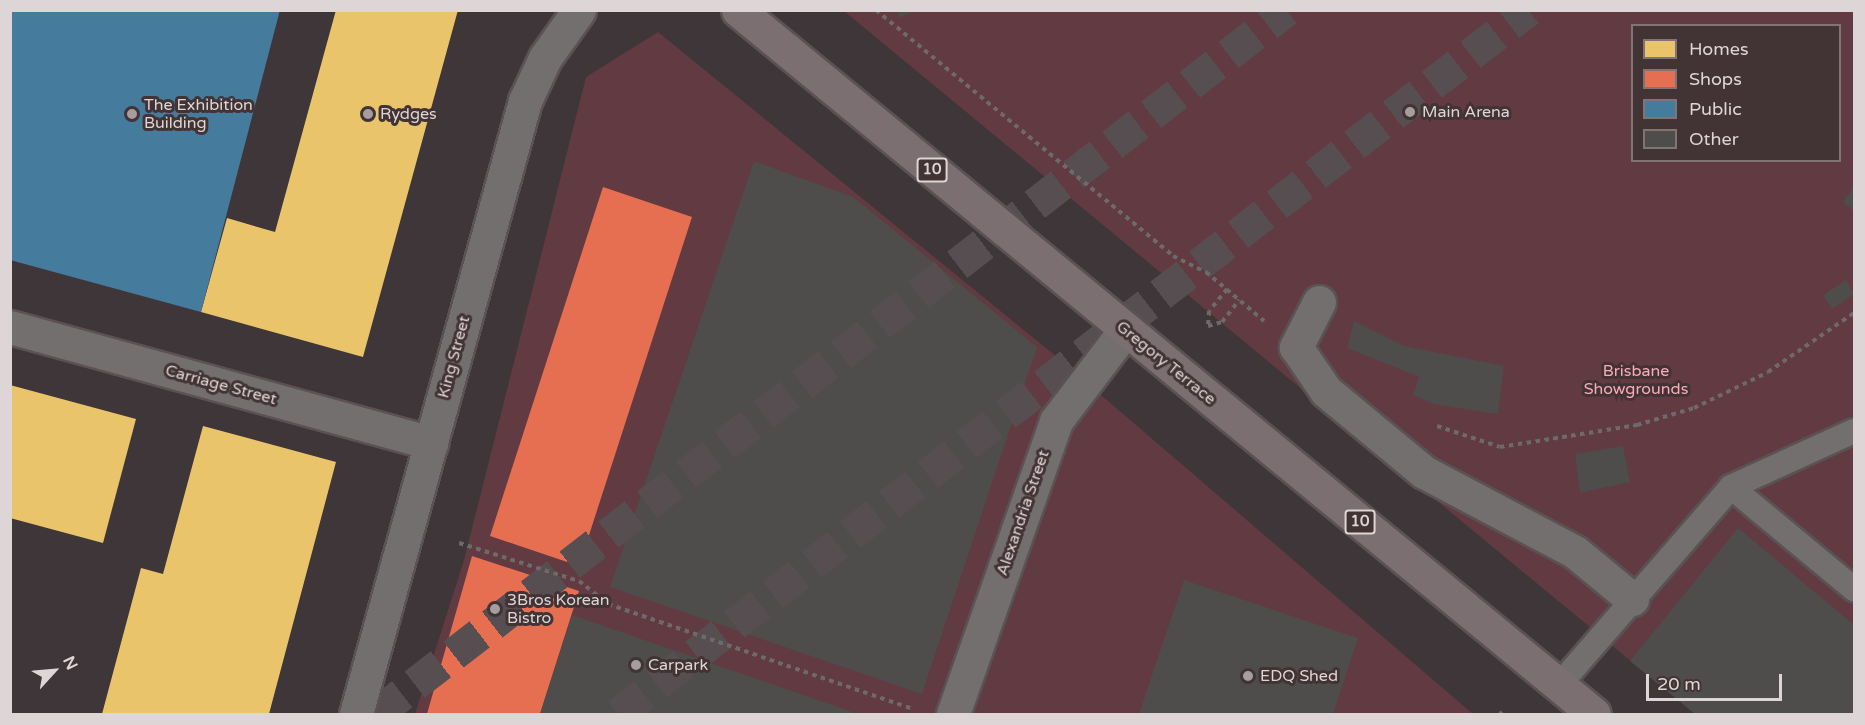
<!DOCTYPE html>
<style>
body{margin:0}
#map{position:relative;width:1865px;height:725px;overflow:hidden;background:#3e3638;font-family:"Varela Round",sans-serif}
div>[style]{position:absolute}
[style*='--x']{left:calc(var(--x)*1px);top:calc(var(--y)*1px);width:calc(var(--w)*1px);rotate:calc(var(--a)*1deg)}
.green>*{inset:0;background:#623a42}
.homes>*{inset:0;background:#e9c46a}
.shops>*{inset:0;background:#e76f51}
.public>*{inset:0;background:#457b9d}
.building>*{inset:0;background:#4e4d4c}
.highway-tunnel>*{height:33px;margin-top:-16.5px;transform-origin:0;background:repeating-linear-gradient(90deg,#564e50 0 33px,transparent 0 49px)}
.path>*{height:4px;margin-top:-2px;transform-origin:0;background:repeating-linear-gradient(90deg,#6e696a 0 4.5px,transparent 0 9px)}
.roads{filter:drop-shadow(2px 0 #5a5254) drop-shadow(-2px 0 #5a5254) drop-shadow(0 2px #5a5254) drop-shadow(0 -2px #5a5254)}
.lane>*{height:24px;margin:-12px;padding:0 12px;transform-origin:12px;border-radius:12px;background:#746f6f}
.street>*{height:33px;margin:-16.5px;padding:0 16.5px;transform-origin:16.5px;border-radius:16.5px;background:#746f6f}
.primary>*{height:33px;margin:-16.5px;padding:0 16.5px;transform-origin:16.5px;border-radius:16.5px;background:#7b6f71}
.dots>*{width:16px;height:16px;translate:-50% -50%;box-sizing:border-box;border:3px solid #423335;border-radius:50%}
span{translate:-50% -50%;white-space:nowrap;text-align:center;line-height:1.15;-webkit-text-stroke:6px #423335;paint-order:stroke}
.shield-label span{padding:2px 4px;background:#423335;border:2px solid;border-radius:4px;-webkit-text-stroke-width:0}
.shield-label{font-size:15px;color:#ded5d6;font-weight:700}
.poi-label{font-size:16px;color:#ded5d6}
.left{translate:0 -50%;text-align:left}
.street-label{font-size:16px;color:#ded5d6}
.park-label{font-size:16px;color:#fbabb7}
.frame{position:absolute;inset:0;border:12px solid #ded5d6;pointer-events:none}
.legend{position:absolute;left:1631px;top:24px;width:210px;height:138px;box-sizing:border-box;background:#423335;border:2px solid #807475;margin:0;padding:8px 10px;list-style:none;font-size:18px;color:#ded5d6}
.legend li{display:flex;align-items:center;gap:12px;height:30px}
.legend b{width:30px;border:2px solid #807475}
.north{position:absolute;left:24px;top:641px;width:60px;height:60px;-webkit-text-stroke:4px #423335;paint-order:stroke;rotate:64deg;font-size:16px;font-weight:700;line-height:24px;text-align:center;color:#ded5d6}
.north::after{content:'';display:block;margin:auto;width:21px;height:27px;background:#ded5d6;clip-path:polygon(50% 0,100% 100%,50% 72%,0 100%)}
.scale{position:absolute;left:1646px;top:674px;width:136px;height:27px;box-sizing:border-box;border:3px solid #ded5d6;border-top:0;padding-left:8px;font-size:18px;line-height:21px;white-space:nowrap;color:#ded5d6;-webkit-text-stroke:4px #423335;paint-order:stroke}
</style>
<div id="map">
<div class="green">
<div style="clip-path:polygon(evenodd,844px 11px,1854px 11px,1854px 714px,1695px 714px,844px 11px,1632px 26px,1840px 26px,1840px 160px,1632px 160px,1632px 26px)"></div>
<div style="clip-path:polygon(658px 32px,1052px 353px,1473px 714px,415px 714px,464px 560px,586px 77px)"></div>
</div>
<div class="homes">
<div style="clip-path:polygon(336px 10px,458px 10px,363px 357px,201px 312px,227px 218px,275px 232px)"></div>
<div style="clip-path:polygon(10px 385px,136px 419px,103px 543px,10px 518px)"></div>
<div style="clip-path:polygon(203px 426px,336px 462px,269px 714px,102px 714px,141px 568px,163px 574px)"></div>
</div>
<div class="shops">
<div style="clip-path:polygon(603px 187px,692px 217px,579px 566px,490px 536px)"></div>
<div style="clip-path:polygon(472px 556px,579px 591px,540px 714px,427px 714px)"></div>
</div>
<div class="public">
<div style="clip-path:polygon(10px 10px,280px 10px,201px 312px,10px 260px)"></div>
</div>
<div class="building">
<div style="clip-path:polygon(897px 10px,916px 10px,900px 18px)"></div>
<div style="clip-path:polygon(754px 161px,853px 197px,1037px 347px,922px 694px,610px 587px)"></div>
<div style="clip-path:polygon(1854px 186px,1854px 211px,1843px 202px)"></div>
<div style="clip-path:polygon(1846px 280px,1854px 294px,1832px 309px,1823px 295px)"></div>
<div style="clip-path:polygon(1354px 321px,1404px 346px,1504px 366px,1498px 414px,1433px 404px,1413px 395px,1419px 377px,1347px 348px)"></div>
<div style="clip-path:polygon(1623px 446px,1630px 482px,1580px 493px,1575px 454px)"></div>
<div style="clip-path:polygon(1738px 528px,1854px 625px,1854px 714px,1695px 714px,1630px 661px)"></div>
<div style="clip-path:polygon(1184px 580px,1358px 638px,1333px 714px,1139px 714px)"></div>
<div style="clip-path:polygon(572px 615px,858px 714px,540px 714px)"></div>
</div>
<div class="highway-tunnel">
<div style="--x:376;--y:714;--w:1151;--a:-37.73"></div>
<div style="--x:618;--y:714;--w:1151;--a:-37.73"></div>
</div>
<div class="path">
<div style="--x:876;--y:10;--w:386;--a:39.6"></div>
<div style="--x:1173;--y:256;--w:37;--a:26"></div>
<div style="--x:1206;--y:272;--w:76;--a:40.2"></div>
<div style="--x:1227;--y:289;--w:28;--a:129"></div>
<div style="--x:1209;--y:311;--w:15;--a:94"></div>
<div style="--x:1208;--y:326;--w:15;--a:-16"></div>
<div style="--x:1222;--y:322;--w:28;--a:-52"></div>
<div style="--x:1437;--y:426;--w:66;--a:18.4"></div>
<div style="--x:1500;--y:447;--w:139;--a:-9.1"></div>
<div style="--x:1637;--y:425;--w:59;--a:-16.6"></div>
<div style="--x:1694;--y:408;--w:82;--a:-25.9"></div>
<div style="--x:1768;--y:372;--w:104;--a:-34.5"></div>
<div style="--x:459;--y:543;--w:126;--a:17.6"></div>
<div style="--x:579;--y:581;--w:37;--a:38"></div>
<div style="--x:608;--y:604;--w:323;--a:19"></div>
<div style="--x:1500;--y:714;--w:3;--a:-45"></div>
</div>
<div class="roads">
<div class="lane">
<div style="--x:1731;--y:487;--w:160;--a:39.7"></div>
<div style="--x:1559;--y:685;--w:262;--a:-49"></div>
<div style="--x:1731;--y:487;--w:135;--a:-24.5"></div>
</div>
<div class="street">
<div style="--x:1319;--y:302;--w:51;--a:117.1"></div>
<div style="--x:1296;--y:347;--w:53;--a:55.7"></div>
<div style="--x:1326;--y:391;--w:127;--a:39.6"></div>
<div style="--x:1424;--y:472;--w:171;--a:27.9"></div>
<div style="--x:1575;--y:552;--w:74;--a:39.5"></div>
<div style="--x:10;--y:327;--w:437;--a:15.4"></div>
<div style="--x:356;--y:714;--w:636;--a:-74.59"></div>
<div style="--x:525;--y:101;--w:47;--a:-65.1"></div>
<div style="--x:545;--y:58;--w:59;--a:-54.7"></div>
<div style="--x:953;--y:714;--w:311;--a:-70.6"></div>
<div style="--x:1056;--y:421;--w:114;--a:-52.8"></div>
</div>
<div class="primary">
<div style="--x:738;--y:10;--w:1108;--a:39.43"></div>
</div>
</div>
<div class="dots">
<div style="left:1410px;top:112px;background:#a69d9f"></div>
<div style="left:132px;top:114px;background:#a69d9f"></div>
<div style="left:368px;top:114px;background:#a69d9f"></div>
<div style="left:495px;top:609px;background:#a69d9f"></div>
<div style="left:636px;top:665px;background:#a69d9f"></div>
<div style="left:1248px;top:676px;background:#a69d9f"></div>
</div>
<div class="shield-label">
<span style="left:932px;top:170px">10</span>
<span style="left:1360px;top:522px">10</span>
</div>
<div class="poi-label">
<span class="left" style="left:144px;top:114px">The Exhibition<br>Building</span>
<span class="left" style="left:1422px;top:112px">Main Arena</span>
<span class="left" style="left:380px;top:114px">Rydges</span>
<span class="left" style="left:507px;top:609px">3Bros Korean<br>Bistro</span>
<span class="left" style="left:648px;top:665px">Carpark</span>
<span class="left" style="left:1260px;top:676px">EDQ Shed</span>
</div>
<div class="street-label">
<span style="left:454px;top:357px;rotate:-75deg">King Street</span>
<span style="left:1166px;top:363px;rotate:39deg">Gregory Terrace</span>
<span style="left:221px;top:385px;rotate:15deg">Carriage Street</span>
<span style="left:1023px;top:513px;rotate:-71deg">Alexandria Street</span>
</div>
<div class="park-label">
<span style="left:1636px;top:380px">Brisbane<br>Showgrounds</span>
</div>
<div class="frame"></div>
<ul class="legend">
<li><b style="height:16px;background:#e9c46a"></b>Homes</li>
<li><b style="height:16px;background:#e76f51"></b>Shops</li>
<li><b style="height:16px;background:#457b9d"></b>Public</li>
<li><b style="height:16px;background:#4e4d4c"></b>Other</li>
</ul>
<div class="north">N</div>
<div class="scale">20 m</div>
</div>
